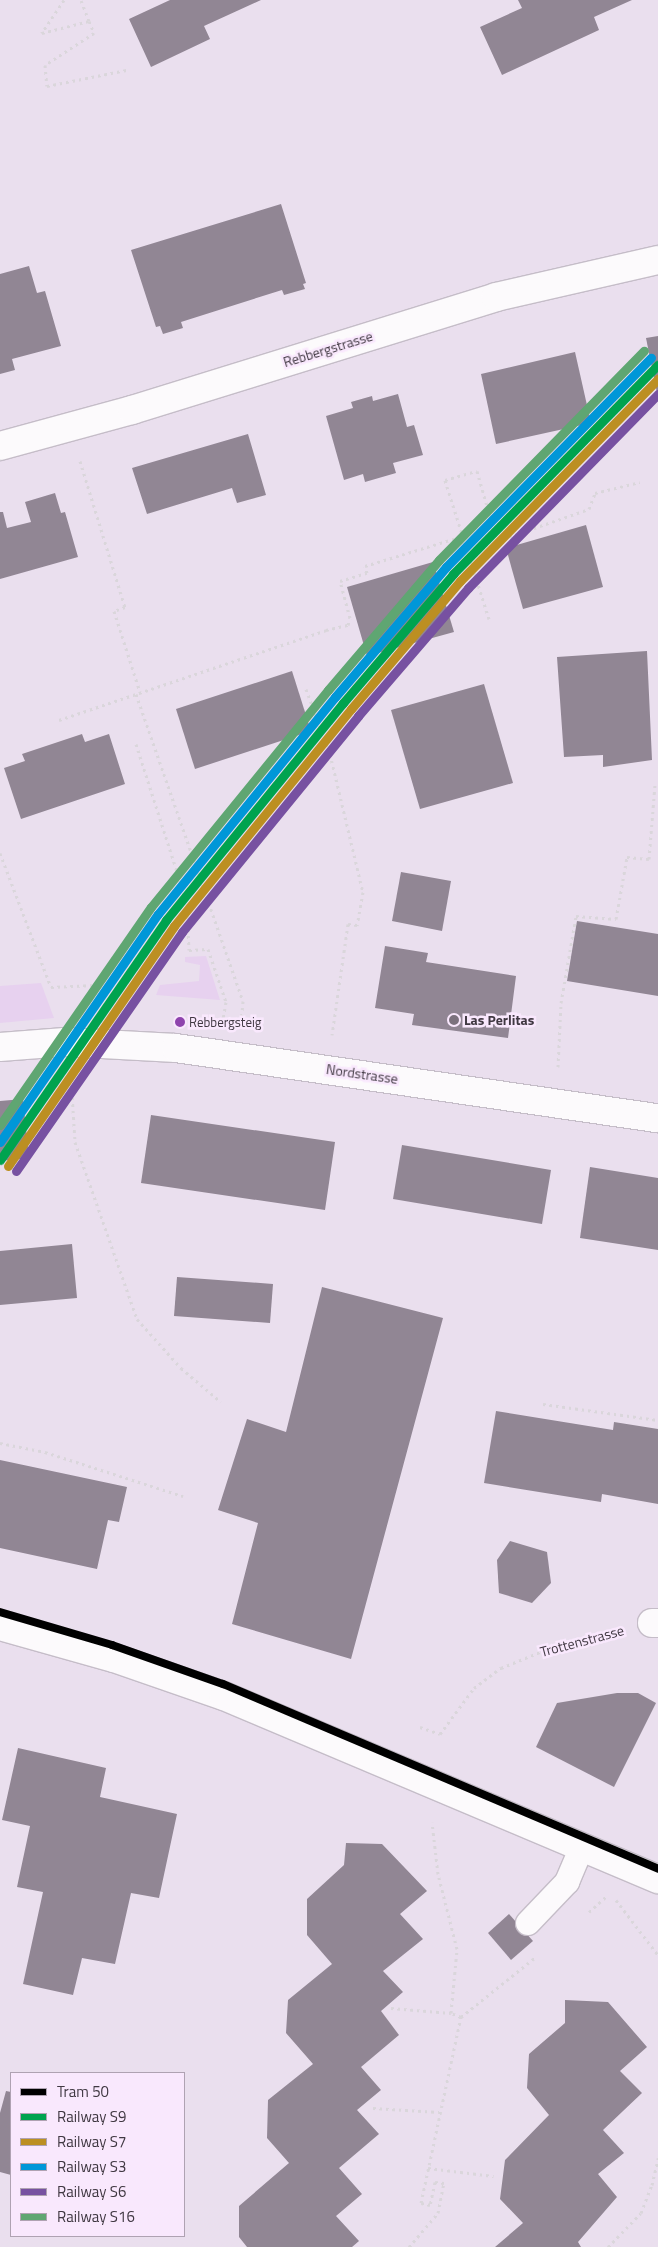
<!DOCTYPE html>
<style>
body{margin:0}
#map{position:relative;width:658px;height:2247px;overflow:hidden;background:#eadfee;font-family:"Titillium Web",sans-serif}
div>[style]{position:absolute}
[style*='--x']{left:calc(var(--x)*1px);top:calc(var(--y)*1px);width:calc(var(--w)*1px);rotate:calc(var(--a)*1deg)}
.green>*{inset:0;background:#e7d1ef}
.building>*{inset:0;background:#918694}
.path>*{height:3px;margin-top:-1.5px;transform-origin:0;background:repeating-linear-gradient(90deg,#dad6db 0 2.5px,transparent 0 6.5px)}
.roads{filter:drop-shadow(1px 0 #c5bdc8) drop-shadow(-1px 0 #c5bdc8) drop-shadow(0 1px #c5bdc8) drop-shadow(0 -1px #c5bdc8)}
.service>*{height:24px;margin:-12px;padding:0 12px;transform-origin:12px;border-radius:12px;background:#fcfafc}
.minor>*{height:28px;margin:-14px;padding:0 14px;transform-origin:14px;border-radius:14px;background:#fcfafc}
.rail-1>*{height:9px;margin:-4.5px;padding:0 4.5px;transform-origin:4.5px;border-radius:4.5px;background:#00a34f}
.rail-2>*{height:9px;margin:-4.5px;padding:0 4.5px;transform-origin:4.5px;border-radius:4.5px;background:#bc8f22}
.rail-3>*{height:9px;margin:-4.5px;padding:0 4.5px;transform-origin:4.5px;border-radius:4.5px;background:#0097d8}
.rail-4>*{height:9px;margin:-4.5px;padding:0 4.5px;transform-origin:4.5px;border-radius:4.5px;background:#7751a1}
.rail-5>*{height:9px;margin:-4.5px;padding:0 4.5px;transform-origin:4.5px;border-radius:4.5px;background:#5fa672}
.tram-1>*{height:8px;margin:-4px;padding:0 4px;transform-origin:4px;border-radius:4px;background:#000}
.dots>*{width:14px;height:14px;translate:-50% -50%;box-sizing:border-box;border:2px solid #f9e8fd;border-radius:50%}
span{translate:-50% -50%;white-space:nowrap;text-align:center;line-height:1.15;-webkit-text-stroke:5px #f9e8fd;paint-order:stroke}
.bus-label{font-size:13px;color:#403842}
.left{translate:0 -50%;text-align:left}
.street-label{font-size:14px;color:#403842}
.poi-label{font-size:14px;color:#403842;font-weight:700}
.legend{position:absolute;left:10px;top:2072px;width:175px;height:165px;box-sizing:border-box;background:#f9e8fd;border:1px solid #afa2b2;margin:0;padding:6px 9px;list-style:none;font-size:15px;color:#403842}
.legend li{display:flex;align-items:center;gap:10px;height:25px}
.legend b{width:25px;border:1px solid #afa2b2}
</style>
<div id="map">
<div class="green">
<div style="clip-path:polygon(206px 956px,220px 1000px,156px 995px,160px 985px,199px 981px,200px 965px,185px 962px,185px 957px)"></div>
<div style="clip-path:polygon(41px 983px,54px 1018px,0 1023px,0 986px)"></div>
</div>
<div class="building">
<div style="clip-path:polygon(170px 0,261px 0,204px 26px,210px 39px,151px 67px,129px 19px)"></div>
<div style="clip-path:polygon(518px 0,632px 0,594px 17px,599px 30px,502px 75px,480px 27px,522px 8px)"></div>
<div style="clip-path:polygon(281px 204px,306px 283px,303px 284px,305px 289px,284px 295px,282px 290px,181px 322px,183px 328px,163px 334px,160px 326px,156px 327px,131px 250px)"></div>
<div style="clip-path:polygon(29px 266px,37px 293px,45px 291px,61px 346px,12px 359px,15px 370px,0 374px,0 274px)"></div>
<div style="clip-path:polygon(658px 336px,658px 393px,657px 393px,646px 338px)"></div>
<div style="clip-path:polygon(575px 352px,591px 423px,496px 444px,481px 374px)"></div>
<div style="clip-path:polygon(398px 394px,407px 427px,414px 425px,423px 455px,393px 463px,396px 473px,365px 482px,363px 474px,344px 480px,326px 416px,353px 408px,351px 402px,372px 396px,373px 401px)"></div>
<div style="clip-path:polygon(248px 434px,266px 495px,237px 503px,232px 488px,147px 514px,132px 468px)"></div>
<div style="clip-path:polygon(55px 493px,61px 513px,65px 512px,78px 557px,0 579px,0 512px,3px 512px,7px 528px,31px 522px,25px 502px)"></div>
<div style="clip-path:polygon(586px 525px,603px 587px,523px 609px,506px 548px)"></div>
<div style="clip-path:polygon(433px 562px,454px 632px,367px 656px,347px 587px)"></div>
<div style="clip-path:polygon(647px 651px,652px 760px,603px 767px,603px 755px,564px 757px,557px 657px)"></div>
<div style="clip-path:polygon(292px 671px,311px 731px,195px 769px,176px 709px)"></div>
<div style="clip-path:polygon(484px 684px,513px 783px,420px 809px,391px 710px)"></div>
<div style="clip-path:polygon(82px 734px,85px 742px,109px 734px,125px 784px,21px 819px,4px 768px,25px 761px,22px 754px)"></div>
<div style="clip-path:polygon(401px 872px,451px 881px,442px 931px,392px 921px)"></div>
<div style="clip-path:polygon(577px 921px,658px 934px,658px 996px,567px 981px)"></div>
<div style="clip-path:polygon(385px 946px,428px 953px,426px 962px,516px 976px,508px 1038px,412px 1025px,414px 1014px,375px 1008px)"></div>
<div style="clip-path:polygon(23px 1099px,29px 1158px,0 1161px,0 1101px)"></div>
<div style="clip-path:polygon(151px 1115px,335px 1142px,325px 1210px,141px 1183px)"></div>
<div style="clip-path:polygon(402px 1145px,551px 1170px,542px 1224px,393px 1199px)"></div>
<div style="clip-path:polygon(590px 1167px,658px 1178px,658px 1250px,580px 1238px)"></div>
<div style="clip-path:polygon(72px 1244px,77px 1298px,0 1305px,0 1251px)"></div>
<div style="clip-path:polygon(177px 1277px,273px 1284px,270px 1323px,174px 1316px)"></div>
<div style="clip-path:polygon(322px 1287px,443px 1318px,351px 1659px,232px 1624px,258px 1523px,218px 1510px,247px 1419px,286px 1432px)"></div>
<div style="clip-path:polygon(496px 1411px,613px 1430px,614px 1422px,658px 1429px,658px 1504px,602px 1494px,601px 1502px,484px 1483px)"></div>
<div style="clip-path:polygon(0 1460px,127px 1487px,119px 1522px,108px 1520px,97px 1569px,0 1548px)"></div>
<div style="clip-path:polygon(510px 1541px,547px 1552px,551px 1583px,532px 1603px,499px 1593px,497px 1560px)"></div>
<div style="clip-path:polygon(617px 1693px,638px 1693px,656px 1703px,614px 1787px,536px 1747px,557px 1703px)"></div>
<div style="clip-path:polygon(18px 1748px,106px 1768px,100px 1797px,177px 1814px,159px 1898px,131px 1893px,115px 1964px,82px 1958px,73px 1995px,23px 1984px,43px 1892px,17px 1887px,30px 1826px,2px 1820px)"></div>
<div style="clip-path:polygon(346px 1843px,382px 1844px,427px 1891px,400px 1914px,423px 1939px,383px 1971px,403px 1992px,381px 2011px,399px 2035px,361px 2067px,381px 2090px,357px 2110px,379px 2134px,339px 2168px,362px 2194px,336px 2216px,359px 2241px,352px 2247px,247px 2247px,239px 2237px,239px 2206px,289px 2163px,267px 2138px,268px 2100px,313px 2064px,286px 2033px,288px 2000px,332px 1964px,307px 1935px,307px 1899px,344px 1865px)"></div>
<div style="clip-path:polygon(509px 1914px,533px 1941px,511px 1960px,488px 1933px)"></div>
<div style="clip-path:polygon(565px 2000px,608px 2002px,647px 2047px,620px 2071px,642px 2093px,603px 2130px,624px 2153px,598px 2174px,617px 2197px,578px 2242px,581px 2247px,495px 2247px,523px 2223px,500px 2199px,505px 2160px,549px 2115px,527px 2088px,529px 2054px,565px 2023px)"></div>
<div style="clip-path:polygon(6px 2091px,11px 2092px,11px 2175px,0 2172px,0 2113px)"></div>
</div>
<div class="path">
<div style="--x:64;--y:0;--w:40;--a:124"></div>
<div style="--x:42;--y:33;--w:49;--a:-14.3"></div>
<div style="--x:89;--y:21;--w:22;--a:-111"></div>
<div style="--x:89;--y:21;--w:13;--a:67"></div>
<div style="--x:94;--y:33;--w:59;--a:146.9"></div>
<div style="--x:45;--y:65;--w:21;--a:85"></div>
<div style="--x:47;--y:86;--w:81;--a:-11.4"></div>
<div style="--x:80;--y:461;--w:153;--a:72.9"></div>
<div style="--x:125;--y:607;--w:12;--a:160"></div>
<div style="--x:114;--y:611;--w:85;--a:72.2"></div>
<div style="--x:489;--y:619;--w:146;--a:-107.6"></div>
<div style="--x:445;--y:480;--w:33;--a:-16"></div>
<div style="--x:477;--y:471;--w:73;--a:74.1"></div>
<div style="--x:497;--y:541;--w:97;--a:-19.2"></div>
<div style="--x:589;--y:509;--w:17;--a:-69"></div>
<div style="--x:595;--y:493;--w:46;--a:-13.7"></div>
<div style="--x:306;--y:689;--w:69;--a:69.7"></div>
<div style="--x:330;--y:754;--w:142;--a:76.6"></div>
<div style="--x:363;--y:892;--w:34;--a:100"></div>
<div style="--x:357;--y:925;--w:9;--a:-174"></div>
<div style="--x:348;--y:924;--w:112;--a:98.2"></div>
<div style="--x:136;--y:694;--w:325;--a:70.8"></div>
<div style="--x:243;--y:1001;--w:21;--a:95"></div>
<div style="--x:59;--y:720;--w:282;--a:-18.6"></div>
<div style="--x:326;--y:630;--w:23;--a:-13"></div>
<div style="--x:348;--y:625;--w:7;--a:-74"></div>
<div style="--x:350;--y:618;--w:38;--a:-105"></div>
<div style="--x:340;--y:581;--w:28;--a:-17"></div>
<div style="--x:367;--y:573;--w:7;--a:-106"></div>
<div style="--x:365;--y:566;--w:102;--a:-17"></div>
<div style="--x:136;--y:744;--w:167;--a:72.2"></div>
<div style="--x:187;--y:903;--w:47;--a:87.6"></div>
<div style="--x:189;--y:950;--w:19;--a:-3"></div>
<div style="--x:208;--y:949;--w:56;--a:71.2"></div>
<div style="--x:226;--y:1002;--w:17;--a:100"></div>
<div style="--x:0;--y:853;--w:143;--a:69.2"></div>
<div style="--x:51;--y:987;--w:44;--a:-2.6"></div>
<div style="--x:95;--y:985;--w:24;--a:85"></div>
<div style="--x:558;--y:1067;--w:64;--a:-87.3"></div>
<div style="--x:561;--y:1003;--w:88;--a:-80.2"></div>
<div style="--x:576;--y:916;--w:40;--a:4.3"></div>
<div style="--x:616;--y:919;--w:63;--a:-79.9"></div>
<div style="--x:627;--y:857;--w:22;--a:5"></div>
<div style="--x:649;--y:859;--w:74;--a:-85.4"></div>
<div style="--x:71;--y:1078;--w:64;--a:86.4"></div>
<div style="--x:75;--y:1142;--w:188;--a:70.7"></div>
<div style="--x:137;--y:1319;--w:66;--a:48.1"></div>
<div style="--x:181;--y:1368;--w:52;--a:40.4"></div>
<div style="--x:543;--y:1404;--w:116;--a:7.9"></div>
<div style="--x:0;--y:1443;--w:46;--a:11.3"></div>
<div style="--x:45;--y:1452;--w:145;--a:17.7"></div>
<div style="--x:420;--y:1727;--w:21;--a:19"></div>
<div style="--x:440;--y:1734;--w:57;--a:-53.5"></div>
<div style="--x:474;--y:1688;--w:34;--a:-37"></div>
<div style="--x:501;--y:1668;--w:53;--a:-22.2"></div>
<div style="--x:550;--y:1648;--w:69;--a:-13.4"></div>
<div style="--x:616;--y:1900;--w:69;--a:52.6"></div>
<div style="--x:589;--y:1912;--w:24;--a:-42"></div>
<div style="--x:391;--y:2008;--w:60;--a:4.8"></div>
<div style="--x:461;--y:2017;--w:97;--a:-38.8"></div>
<div style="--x:373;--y:2108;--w:66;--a:3.5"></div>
<div style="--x:428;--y:2168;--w:66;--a:6.9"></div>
<div style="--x:409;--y:2247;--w:45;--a:-49.5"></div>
<div style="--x:438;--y:2213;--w:31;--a:-79"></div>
<div style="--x:444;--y:2183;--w:9;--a:-174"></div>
<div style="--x:435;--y:2182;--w:24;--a:102"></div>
<div style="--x:430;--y:2205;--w:9;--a:-167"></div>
<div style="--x:421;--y:2203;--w:190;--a:-77.9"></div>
<div style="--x:461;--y:2017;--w:11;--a:-158"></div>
<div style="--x:451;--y:2013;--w:64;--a:-84.6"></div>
<div style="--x:457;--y:1949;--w:77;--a:-104.2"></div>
<div style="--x:438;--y:1874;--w:52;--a:-96.6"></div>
<div style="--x:608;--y:2247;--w:47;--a:-45.9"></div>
<div style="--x:641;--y:2213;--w:30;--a:-69"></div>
<div style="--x:652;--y:2185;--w:28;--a:-77"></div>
</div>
<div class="roads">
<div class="service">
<div style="--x:528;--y:1923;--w:57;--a:-46.4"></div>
<div style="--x:567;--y:1882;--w:39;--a:-67"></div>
</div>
<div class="minor">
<div style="--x:0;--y:446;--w:137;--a:-15.3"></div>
<div style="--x:132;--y:410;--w:381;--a:-17.2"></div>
<div style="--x:496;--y:297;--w:166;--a:-12.9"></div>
<div style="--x:0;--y:1047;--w:65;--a:-4.4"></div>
<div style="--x:65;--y:1042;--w:111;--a:3.1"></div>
<div style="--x:176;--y:1048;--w:487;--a:8.3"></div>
<div style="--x:652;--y:1623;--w:6;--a:0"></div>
<div style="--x:0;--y:1626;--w:118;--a:15.7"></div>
<div style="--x:114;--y:1658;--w:116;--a:19.1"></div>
<div style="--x:224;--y:1696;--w:471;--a:22.9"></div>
</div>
</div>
<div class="rail-1">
<div style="--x:0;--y:1160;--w:292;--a:-55.3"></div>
<div style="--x:166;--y:920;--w:280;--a:-50.8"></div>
<div style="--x:343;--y:703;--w:170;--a:-49.5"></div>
<div style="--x:453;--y:574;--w:293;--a:-45.6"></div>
</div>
<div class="rail-2">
<div style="--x:8;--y:1166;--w:292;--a:-55.3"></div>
<div style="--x:174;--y:926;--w:280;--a:-50.8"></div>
<div style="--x:351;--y:709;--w:168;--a:-49.6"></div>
<div style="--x:460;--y:581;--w:283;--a:-45.6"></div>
</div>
<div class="rail-3">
<div style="--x:0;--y:1142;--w:277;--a:-55.3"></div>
<div style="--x:158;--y:914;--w:280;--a:-50.8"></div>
<div style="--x:335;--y:697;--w:171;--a:-49.5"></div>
<div style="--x:446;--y:567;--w:293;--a:-45.6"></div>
</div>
<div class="rail-4">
<div style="--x:16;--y:1171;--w:291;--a:-55.2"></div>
<div style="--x:182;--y:932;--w:279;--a:-50.8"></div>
<div style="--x:358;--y:716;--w:169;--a:-49.3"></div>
<div style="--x:468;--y:588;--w:272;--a:-45.6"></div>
</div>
<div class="rail-5">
<div style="--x:0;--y:1125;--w:265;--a:-55.3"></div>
<div style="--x:151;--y:907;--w:280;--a:-50.8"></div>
<div style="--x:328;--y:690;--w:171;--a:-49.5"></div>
<div style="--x:439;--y:560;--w:293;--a:-45.6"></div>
</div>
<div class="tram-1">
<div style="--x:0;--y:1612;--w:117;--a:16.4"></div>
<div style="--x:112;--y:1645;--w:118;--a:19.4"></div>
<div style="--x:223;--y:1684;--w:473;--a:23"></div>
</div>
<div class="dots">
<div style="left:454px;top:1020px;background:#7c727e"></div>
<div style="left:180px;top:1022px;background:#8e44ad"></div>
</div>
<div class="bus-label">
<span class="left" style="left:189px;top:1022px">Rebbergsteig</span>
</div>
<div class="street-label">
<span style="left:328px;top:349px;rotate:-17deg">Rebbergstrasse</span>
<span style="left:362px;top:1074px;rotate:8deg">Nordstrasse</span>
<span style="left:582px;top:1641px;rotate:-15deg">Trottenstrasse</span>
</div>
<div class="poi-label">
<span class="left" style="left:464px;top:1020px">Las Perlitas</span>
</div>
<ul class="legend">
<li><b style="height:6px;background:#000"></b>Tram 50</li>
<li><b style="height:6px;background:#00a34f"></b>Railway S9</li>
<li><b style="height:6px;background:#bc8f22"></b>Railway S7</li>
<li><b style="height:6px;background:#0097d8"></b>Railway S3</li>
<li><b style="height:6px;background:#7751a1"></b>Railway S6</li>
<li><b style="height:6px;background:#5fa672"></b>Railway S16</li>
</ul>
</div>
